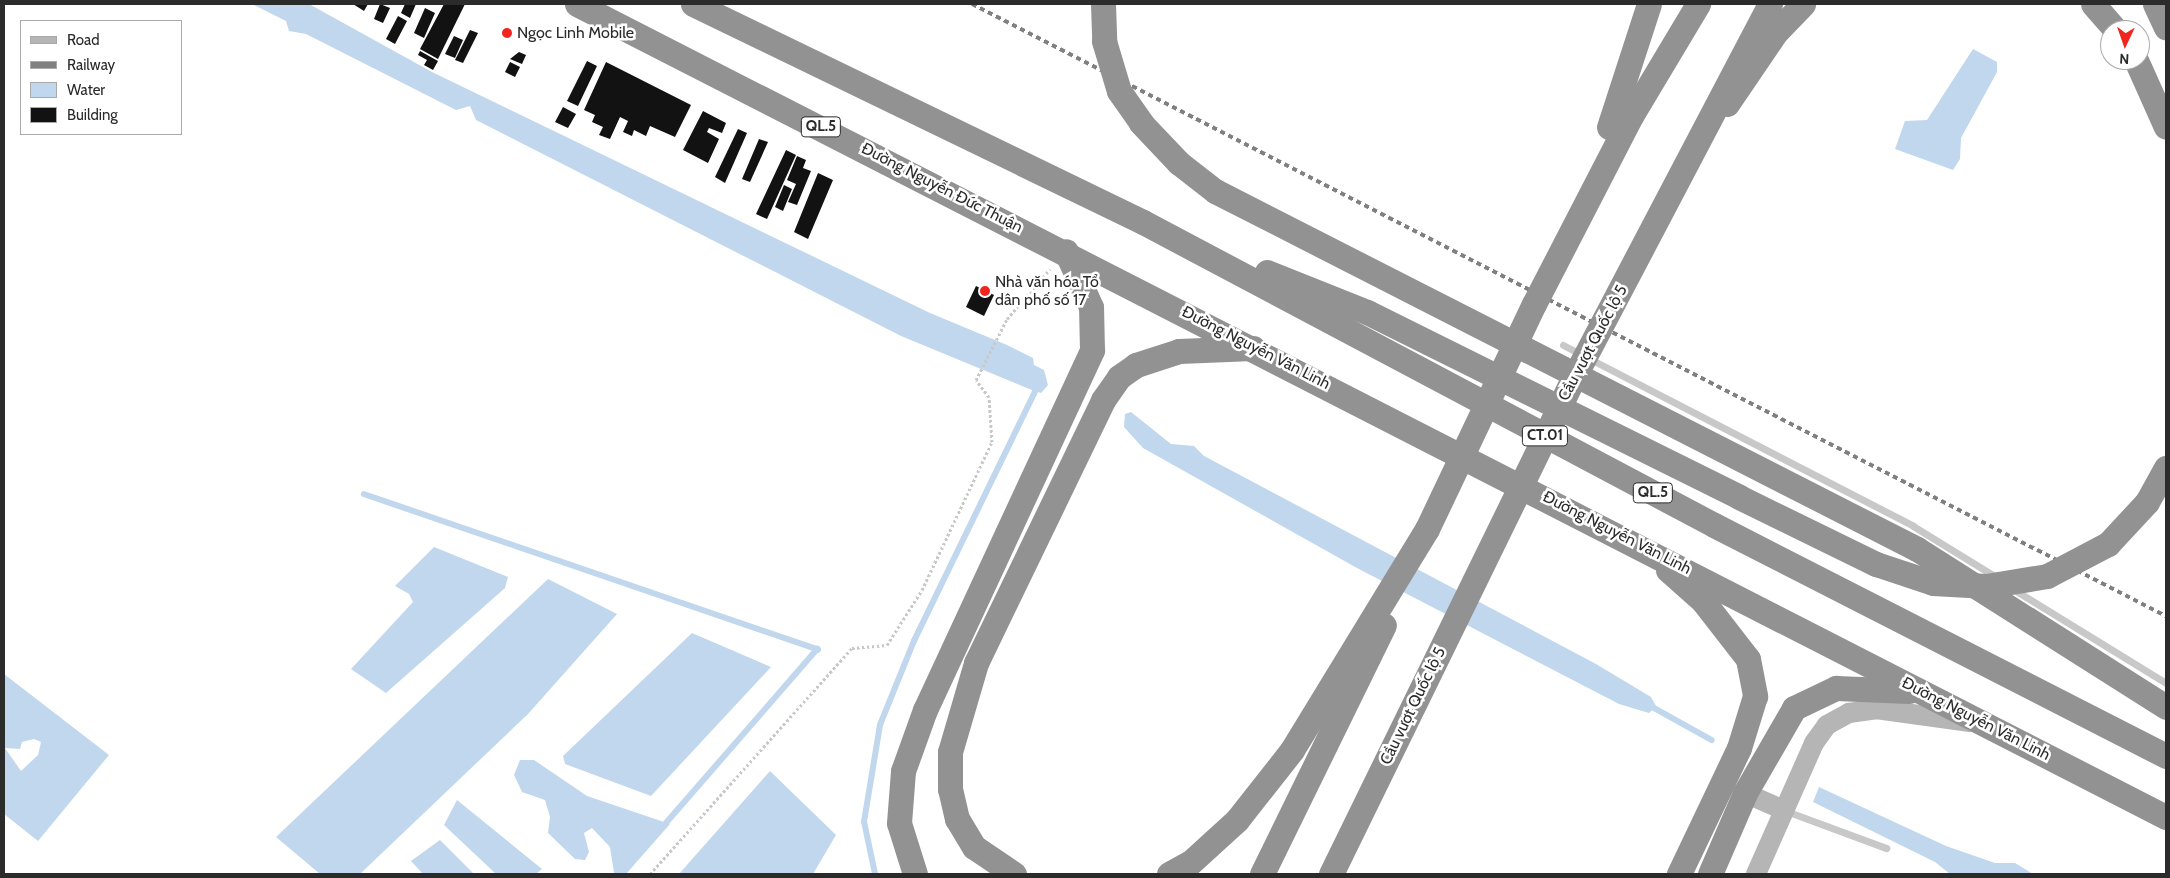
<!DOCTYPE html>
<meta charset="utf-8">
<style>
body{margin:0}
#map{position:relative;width:2170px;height:878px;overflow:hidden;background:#fff;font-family:Cabin,sans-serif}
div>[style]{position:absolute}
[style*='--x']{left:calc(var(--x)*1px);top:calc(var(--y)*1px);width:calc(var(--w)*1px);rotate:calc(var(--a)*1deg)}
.water>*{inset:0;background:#c1d7ed}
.stream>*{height:5.5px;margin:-2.75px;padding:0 2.75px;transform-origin:2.75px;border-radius:2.75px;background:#c1d7ed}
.building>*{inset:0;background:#121212}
.path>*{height:3px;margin-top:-1.5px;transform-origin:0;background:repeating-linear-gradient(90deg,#c8c8c8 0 2.5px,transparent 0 5px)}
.lane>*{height:7px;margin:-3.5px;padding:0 3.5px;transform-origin:3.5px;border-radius:3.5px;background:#c8c8c8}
.secondary>*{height:20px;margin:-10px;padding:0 10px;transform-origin:10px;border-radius:10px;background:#b5b5b5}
.highway>*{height:25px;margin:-12.5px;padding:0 12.5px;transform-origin:12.5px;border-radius:12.5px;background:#929292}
.rail>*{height:4px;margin-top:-2px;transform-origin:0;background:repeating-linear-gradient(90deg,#808080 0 5px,transparent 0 9px)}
.highway-bridge>*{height:25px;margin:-12.5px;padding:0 12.5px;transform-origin:12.5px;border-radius:12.5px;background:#929292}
.dots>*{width:14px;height:14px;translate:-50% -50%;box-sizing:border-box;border:2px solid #fff;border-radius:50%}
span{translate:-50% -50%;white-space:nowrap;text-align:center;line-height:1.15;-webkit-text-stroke:5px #fff;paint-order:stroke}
.shield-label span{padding:1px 4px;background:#fff;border:1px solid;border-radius:4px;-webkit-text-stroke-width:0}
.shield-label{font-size:15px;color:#2b2b2b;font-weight:700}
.poi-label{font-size:16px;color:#2b2b2b}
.left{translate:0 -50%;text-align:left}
.street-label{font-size:16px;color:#2b2b2b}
.frame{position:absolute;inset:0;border:5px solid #2b2b2b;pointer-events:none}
.legend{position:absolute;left:20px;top:20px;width:162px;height:115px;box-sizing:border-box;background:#fff;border:1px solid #aaa;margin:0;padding:6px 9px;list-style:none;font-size:15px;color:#2b2b2b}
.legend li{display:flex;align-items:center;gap:10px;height:25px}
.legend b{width:25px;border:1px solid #aaa}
.north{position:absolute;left:2100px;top:20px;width:50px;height:50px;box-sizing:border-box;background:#fff;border:1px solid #aaa;border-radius:50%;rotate:183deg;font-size:14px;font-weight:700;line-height:20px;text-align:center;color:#2b2b2b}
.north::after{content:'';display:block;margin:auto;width:18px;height:22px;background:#f2241e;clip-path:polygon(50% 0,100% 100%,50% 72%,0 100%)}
</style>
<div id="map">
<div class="water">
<div style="clip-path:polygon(252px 4px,309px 4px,432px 72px,930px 313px,1007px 345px,1033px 358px,1034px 365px,1044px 370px,1048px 385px,1041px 393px,1032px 390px,901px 336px,476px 120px,470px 106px,456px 110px,306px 34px,289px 31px,286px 21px)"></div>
<div style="clip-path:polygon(1973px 49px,1997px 62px,1997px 72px,1961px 138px,1960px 159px,1953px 170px,1895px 149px,1905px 121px,1927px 120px)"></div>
<div style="clip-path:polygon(1131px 412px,1171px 444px,1194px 446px,1204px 456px,1596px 664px,1651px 697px,1656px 706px,1649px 713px,1619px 704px,1357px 568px,1143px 448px,1124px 427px,1125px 414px)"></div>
<div style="clip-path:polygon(434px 547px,508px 577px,505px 588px,386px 693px,351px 669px,413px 602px,409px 594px,395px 586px)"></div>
<div style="clip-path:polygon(548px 579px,617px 614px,528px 714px,360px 874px,320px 874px,276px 837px)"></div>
<div style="clip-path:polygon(692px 633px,771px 667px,651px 796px,565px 764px,563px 756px)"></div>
<div style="clip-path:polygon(evenodd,4px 674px,109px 755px,38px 841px,4px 814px,4px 674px,34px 739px,41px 742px,38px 755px,21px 771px,5px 748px,20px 749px,22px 742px,34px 739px)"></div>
<div style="clip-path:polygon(520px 760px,534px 760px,587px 796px,670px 824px,626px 874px,614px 873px,610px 847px,592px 828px,584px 833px,589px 852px,585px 860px,575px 859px,548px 833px,550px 817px,545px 800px,522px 792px,514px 775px)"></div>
<div style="clip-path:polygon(770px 771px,836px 835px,813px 874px,679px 874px)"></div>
<div style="clip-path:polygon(1819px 787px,1946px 846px,1995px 863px,2015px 863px,2033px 874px,1950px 874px,1935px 862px,1813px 802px)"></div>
<div style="clip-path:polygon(457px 800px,542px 869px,536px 874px,496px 874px,444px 825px)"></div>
<div style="clip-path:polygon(440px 840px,474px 874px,423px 874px,411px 861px)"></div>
</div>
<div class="stream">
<div style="--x:364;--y:494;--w:480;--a:18.9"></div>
<div style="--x:818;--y:649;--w:236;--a:131"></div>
<div style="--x:1647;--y:704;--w:74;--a:29"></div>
<div style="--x:875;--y:874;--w:53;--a:-101.9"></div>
<div style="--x:864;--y:822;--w:98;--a:-80.6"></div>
<div style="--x:880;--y:725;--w:91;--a:-68"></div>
<div style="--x:914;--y:641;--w:281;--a:-64.1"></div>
</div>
<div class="building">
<div style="clip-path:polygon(353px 4px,368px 4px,364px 11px)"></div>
<div style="clip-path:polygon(380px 4px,390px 8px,383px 23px,374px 19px)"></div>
<div style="clip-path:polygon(405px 4px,416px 4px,410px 18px,401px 13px)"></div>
<div style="clip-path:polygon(444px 4px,465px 4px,438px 59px,420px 49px)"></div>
<div style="clip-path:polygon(425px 8px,435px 13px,424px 38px,414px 33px)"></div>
<div style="clip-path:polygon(398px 16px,407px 21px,395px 44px,386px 39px)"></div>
<div style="clip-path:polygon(470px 30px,478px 33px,463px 63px,455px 60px)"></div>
<div style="clip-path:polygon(454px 36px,463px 40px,455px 58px,445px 54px)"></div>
<div style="clip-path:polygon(420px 51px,438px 61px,433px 70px,424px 65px,427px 60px,418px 55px)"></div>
<div style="clip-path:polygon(519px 52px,526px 55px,522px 64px,510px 59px)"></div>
<div style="clip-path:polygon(587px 61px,597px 66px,578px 106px,567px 101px)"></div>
<div style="clip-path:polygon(510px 62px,520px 67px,515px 77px,505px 72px)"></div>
<div style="clip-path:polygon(606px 62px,691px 105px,675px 137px,650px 126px,646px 136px,634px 130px,632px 136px,623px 132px,628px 121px,620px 117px,610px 139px,599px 135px,603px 127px,592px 122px,595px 115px,584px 110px)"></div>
<div style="clip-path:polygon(563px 107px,576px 114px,568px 128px,555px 122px)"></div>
<div style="clip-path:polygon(703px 111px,726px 123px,722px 133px,709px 128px,707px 132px,719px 139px,708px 163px,683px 150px)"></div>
<div style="clip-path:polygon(738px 129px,747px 133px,725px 183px,715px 177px)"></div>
<div style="clip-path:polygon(759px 139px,768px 142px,750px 182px,742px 179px)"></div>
<div style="clip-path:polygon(786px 150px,796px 155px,767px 219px,756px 214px)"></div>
<div style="clip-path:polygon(797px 156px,806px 160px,803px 168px,811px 171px,797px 205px,788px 202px,796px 184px,787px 180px)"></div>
<div style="clip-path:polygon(818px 173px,833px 180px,808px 239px,794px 232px)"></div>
<div style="clip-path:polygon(784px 185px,792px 189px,783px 211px,775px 207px)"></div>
<div style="clip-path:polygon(976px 286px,994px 295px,984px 316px,966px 307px)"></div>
</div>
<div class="path">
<div style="--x:650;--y:874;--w:303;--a:-48.2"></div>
<div style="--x:852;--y:648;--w:35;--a:-5"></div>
<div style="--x:887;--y:645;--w:65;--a:-57.5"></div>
<div style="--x:922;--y:590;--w:164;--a:-64.7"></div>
<div style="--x:992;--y:442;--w:45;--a:-93.8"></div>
<div style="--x:989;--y:397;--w:21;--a:-127"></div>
<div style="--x:976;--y:380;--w:68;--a:-63.1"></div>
<div style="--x:1007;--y:319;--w:66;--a:-49.3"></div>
</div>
<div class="lane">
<div style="--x:1563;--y:345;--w:394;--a:27.3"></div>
<div style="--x:1913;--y:526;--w:97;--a:31.6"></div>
<div style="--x:2013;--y:589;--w:180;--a:31.6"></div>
<div style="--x:1786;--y:811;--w:107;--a:20.3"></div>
</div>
<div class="secondary">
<div style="--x:1745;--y:793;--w:43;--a:23.6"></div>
<div style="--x:1756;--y:874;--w:143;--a:-66.1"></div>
<div style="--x:1814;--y:743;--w:22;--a:-54"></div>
<div style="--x:1827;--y:725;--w:25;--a:-29"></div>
<div style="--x:1849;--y:713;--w:27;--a:-8"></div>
<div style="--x:1876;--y:709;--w:95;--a:7.9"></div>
</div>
<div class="highway">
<div style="--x:577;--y:4;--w:1785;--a:27.1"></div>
<div style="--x:693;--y:4;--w:500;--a:25.85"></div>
<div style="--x:1143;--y:222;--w:646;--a:27.95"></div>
<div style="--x:1714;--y:525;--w:508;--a:27.07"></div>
<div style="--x:2093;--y:4;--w:35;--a:49"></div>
<div style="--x:2155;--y:4;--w:26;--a:65"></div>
<div style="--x:2136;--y:60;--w:73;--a:65.9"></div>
<div style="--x:1727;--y:104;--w:87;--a:-55.8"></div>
<div style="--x:1776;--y:32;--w:39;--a:-46"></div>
<div style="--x:1215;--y:191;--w:788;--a:27.02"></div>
<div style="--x:1917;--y:549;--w:295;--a:32.4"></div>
<div style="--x:1267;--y:272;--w:108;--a:21.8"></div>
<div style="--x:1367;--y:312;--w:415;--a:26.4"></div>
<div style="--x:1668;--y:570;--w:47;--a:41.5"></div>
<div style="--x:1703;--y:601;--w:73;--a:52.2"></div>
<div style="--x:1748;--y:659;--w:38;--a:79"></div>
<div style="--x:1755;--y:696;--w:54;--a:107.1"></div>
<div style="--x:1739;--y:748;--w:140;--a:115.5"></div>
<div style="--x:915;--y:874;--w:53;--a:-107.4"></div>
<div style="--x:899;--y:823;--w:52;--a:-85.6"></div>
<div style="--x:903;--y:771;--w:65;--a:-70.2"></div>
<div style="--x:925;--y:710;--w:397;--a:-65.1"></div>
<div style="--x:1092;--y:350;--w:43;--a:-91.3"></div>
<div style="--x:1091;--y:307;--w:61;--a:-114.1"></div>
<div style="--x:1014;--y:874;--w:48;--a:-146"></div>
<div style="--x:974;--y:847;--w:33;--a:-121"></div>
<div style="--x:957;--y:819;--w:31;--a:-103"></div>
<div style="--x:950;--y:789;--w:37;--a:-90"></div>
<div style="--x:950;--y:752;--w:93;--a:-73.7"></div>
<div style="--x:976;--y:663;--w:292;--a:-64.2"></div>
<div style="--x:1103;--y:400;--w:28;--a:-55"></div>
<div style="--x:1119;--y:377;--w:21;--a:-35"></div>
<div style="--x:1136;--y:365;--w:45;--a:-18"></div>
<div style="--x:1179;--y:351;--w:74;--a:-2.3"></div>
<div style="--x:1169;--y:874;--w:25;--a:-29"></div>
<div style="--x:1191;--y:862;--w:62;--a:-42.4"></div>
<div style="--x:1237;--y:820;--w:89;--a:-51.8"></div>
<div style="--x:1292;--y:750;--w:259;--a:-58.6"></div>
<div style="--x:1262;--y:874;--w:277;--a:-63.9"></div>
<div style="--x:1710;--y:874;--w:88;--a:-66.6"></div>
<div style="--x:1745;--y:793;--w:98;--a:-60"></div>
<div style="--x:1794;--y:708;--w:47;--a:-25.5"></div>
<div style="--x:1836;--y:688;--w:73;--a:2.4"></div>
</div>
<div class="rail">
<div style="--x:972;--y:4;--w:1342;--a:27.14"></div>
</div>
<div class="highway-bridge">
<div style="--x:1103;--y:4;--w:37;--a:88"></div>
<div style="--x:1104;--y:41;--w:52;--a:73.3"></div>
<div style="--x:1119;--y:91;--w:39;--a:55"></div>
<div style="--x:1141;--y:123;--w:55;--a:46.5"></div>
<div style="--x:1179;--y:163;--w:46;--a:37.9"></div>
<div style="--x:1609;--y:127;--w:129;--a:-72"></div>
<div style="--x:1739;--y:497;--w:153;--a:26.1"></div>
<div style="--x:1876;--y:564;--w:60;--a:18.4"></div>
<div style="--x:1933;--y:583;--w:53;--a:3.2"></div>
<div style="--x:1986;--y:586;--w:62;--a:-9.3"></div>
<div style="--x:2047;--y:576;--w:69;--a:-27.7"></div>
<div style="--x:2108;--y:544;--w:57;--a:-47.1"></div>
<div style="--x:2147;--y:502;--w:39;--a:-61"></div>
<div style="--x:1427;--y:529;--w:249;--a:-64.6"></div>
<div style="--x:1534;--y:304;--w:212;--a:-62.7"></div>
<div style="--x:1631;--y:116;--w:131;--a:-59.1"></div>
<div style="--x:1331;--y:874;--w:549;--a:-63.95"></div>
<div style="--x:1572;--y:381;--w:426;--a:-62.3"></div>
</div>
<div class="dots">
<div style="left:507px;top:33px;background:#f2241e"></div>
<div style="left:985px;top:291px;background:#f2241e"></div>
</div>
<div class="shield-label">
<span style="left:821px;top:127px">QL.5</span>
<span style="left:1545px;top:436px">CT.01</span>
<span style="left:1653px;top:493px">QL.5</span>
</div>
<div class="poi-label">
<span class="left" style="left:517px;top:33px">Ngọc Linh Mobile</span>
<span class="left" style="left:995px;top:291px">Nhà văn hóa Tổ<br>dân phố số 17</span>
</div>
<div class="street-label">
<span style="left:942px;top:188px;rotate:27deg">Đường Nguyễn Đức Thuận</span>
<span style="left:1593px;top:343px;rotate:-62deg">Cầu vượt Quốc lộ 5</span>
<span style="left:1256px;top:348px;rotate:27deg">Đường Nguyễn Văn Linh</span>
<span style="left:1617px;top:533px;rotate:27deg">Đường Nguyễn Văn Linh</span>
<span style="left:1413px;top:706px;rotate:-64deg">Cầu vượt Quốc lộ 5</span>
<span style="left:1976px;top:719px;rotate:27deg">Đường Nguyễn Văn Linh</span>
</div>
<div class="frame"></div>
<ul class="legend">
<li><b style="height:6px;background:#b5b5b5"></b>Road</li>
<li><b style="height:6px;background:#808080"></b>Railway</li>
<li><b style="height:14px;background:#c1d7ed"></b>Water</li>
<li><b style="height:14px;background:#121212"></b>Building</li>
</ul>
<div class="north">N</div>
</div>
